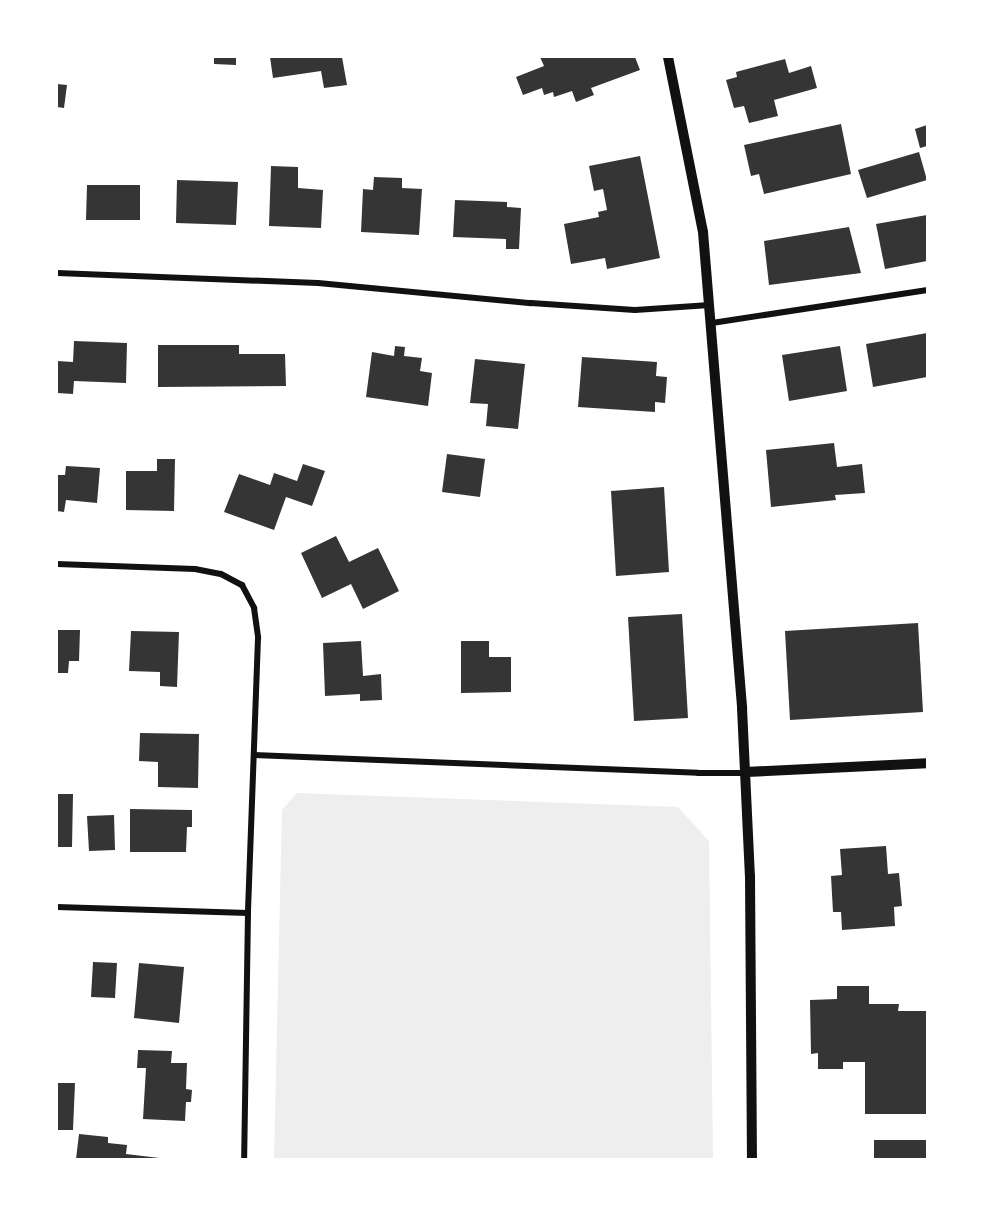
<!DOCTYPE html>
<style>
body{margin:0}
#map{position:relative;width:984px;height:1216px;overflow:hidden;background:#fff;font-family:"Nunito Sans",sans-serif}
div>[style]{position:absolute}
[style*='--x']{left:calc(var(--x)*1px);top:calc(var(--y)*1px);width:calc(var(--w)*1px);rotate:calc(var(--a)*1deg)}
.green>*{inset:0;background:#eee}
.building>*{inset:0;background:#353535}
.minor>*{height:6px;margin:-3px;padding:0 3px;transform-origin:3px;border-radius:3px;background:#111}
.tertiary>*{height:10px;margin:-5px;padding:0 5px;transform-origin:5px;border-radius:5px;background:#111}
span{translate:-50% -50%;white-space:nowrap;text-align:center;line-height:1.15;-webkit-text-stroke:6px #fff;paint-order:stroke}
.frame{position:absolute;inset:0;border:58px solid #fff;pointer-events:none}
</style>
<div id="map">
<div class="green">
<div style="clip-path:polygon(297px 793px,678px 807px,709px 841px,713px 1159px,274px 1159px,282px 810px)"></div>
</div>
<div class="building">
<div style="clip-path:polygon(214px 57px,236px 57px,236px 65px,214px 64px)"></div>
<div style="clip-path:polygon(270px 57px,342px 57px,347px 85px,324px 88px,321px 71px,273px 78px)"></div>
<div style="clip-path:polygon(540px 57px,635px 57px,640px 70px,591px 88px,594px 95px,576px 102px,572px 91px,554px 97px,553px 92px,544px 95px,542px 88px,523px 95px,516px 77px,544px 66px)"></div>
<div style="clip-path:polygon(785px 59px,789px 73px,811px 66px,817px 88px,774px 100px,778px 116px,749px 123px,744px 106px,734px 108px,726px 80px,737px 77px,736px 72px)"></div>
<div style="clip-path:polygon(57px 84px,67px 85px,64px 108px,57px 107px)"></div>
<div style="clip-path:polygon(841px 124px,851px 174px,764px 194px,759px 174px,751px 176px,744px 145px)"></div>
<div style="clip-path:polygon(927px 125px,927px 146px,920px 148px,915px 129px)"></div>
<div style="clip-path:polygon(919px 152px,927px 180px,867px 198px,858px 170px)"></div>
<div style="clip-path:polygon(640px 156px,660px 258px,607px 269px,605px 258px,571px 264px,564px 224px,599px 217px,598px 212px,607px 210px,603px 189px,594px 191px,589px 166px)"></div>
<div style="clip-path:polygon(271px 166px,298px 167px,298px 188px,323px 190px,321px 228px,269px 226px)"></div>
<div style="clip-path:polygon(374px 177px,402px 178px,402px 188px,422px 189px,419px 235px,361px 232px,363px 189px,373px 190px)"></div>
<div style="clip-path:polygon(177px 180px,238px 182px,236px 225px,176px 223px)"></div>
<div style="clip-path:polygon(87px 185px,140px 185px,140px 220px,86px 220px)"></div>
<div style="clip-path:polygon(455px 200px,507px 202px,507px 207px,521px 208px,519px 249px,506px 249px,506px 239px,453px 237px)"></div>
<div style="clip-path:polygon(927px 215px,927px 261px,885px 269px,876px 224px)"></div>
<div style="clip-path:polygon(849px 227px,861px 273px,769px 285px,764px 241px)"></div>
<div style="clip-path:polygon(927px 333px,927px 377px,873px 387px,866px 344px)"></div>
<div style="clip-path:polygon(74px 341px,127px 343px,126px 383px,74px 381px,73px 394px,57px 393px,57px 361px,73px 362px)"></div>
<div style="clip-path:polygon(158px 345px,239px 345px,239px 354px,285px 354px,286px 386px,158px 387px)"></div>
<div style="clip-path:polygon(395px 346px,405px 347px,404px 356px,422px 358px,420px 371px,432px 373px,428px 406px,366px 397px,372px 352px,394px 356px)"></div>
<div style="clip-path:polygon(840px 346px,847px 391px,789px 401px,782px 355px)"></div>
<div style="clip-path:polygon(582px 357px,657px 362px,656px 376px,667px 377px,665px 403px,655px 402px,655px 412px,578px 407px)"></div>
<div style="clip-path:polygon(475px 359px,525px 364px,518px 429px,486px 426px,488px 404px,470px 403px)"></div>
<div style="clip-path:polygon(834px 443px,837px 467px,862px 464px,865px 493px,835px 495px,836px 500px,771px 507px,766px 450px)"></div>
<div style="clip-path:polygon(447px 454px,485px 459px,480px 497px,442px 492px)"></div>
<div style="clip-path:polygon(157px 459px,175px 459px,174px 511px,126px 510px,126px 471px,157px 471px)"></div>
<div style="clip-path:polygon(303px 464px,325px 471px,312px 506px,286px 497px,274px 530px,224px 512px,239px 474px,270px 485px,274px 473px,297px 481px)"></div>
<div style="clip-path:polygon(66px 466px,100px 468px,97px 503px,66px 500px,64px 512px,57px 511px,57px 475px,65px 475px)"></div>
<div style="clip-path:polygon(664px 487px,669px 572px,616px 576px,611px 491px)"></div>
<div style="clip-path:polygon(336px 536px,349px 562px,378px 548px,399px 591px,363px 609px,351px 584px,322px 598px,301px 553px)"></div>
<div style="clip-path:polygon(682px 614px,688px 718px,634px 721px,628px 617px)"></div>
<div style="clip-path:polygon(918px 623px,923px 712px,790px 720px,785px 631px)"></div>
<div style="clip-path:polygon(57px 630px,80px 630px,79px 661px,69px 661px,68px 673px,57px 673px)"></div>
<div style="clip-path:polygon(131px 631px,179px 632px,177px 687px,160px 686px,160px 672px,129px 671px)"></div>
<div style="clip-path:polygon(361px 641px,363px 676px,381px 674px,382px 700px,360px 701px,360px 694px,325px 696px,323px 643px)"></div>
<div style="clip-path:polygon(461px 641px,489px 641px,489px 657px,511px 657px,511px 692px,461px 693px)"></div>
<div style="clip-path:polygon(140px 733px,199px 734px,198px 788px,158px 787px,158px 762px,139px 761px)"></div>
<div style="clip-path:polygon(57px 794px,73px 794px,72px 847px,57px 847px)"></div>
<div style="clip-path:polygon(130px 809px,192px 810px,192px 827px,187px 827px,186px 852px,130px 852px)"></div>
<div style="clip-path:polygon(114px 815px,115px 850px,89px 851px,87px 816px)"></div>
<div style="clip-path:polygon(886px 846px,888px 874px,899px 873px,902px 906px,894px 907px,895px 926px,842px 930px,841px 912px,833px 912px,831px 876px,842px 875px,840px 849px)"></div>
<div style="clip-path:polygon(93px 962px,117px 963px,115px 998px,91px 997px)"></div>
<div style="clip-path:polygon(139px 963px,184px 967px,179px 1023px,134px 1018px)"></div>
<div style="clip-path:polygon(837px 986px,869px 986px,869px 1004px,899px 1004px,898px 1011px,927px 1011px,927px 1114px,865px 1114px,865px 1062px,843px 1062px,843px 1069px,818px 1069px,818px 1053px,811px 1054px,810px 1000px,837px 999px)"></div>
<div style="clip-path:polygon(138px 1050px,172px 1051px,171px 1063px,187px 1063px,186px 1089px,192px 1090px,191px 1102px,186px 1102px,185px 1121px,143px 1119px,146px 1068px,137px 1068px)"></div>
<div style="clip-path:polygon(57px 1083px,75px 1083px,73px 1130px,57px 1130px)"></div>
<div style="clip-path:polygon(79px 1134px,108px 1137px,108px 1143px,127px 1145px,126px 1154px,168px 1159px,76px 1159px)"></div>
<div style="clip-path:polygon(874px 1140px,927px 1140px,927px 1159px,874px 1159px)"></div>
</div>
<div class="minor">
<div style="--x:57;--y:273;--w:261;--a:2.2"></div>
<div style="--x:318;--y:283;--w:214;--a:5.4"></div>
<div style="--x:531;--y:303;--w:104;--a:3.9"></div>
<div style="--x:635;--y:310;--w:75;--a:-3.8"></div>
<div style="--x:712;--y:323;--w:218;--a:-8.7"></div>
<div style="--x:57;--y:564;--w:138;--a:2.1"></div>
<div style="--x:195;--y:569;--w:26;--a:11"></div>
<div style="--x:221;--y:574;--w:24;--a:28"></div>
<div style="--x:242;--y:585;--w:26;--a:62"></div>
<div style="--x:254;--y:608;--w:30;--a:82"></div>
<div style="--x:258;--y:638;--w:275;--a:92.1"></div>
<div style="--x:248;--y:913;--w:246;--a:90.9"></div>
<div style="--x:254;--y:755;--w:444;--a:2.3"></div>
<div style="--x:698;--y:773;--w:48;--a:0"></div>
<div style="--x:57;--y:907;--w:191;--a:1.8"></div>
</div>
<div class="tertiary">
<div style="--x:668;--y:57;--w:178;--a:78.7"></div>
<div style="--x:703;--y:232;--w:478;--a:85.3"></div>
<div style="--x:742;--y:708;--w:168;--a:87.3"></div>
<div style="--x:750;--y:876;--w:283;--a:89.6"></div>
<div style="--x:746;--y:772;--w:181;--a:-2.8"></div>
</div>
<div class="frame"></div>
</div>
